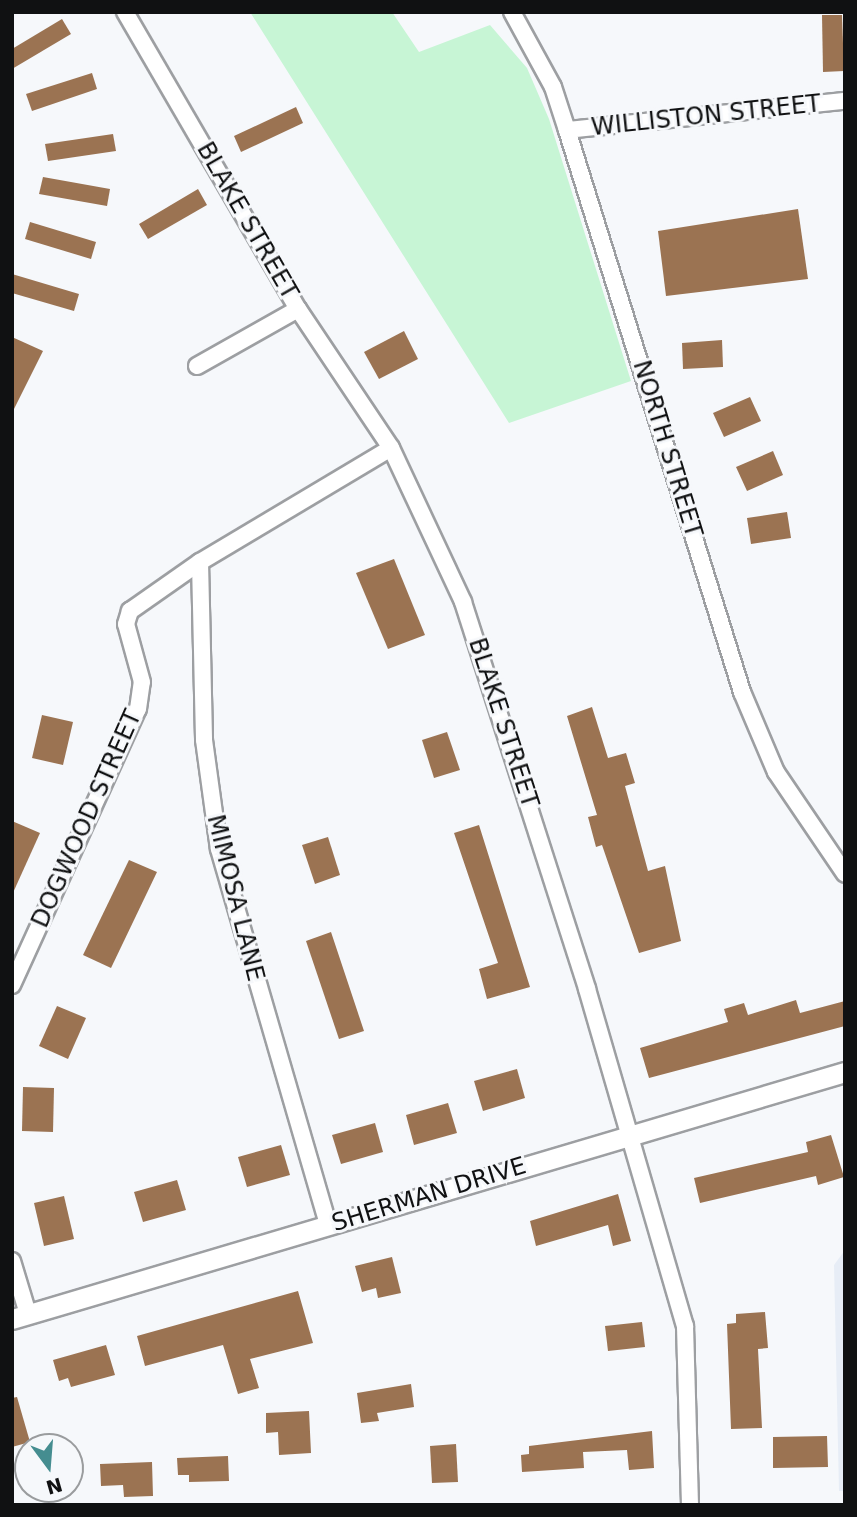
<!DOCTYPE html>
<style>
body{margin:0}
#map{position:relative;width:857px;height:1517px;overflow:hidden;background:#f6f8fb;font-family:"DejaVu Sans",sans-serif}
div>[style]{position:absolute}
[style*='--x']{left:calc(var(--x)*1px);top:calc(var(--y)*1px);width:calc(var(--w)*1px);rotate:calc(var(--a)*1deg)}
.built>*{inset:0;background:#e7edf6}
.green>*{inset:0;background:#c7f5d5}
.building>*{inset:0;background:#9b7352}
.roads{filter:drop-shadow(2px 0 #9d9fa2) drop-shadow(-2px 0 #9d9fa2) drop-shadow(0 2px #9d9fa2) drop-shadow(0 -2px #9d9fa2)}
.minor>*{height:16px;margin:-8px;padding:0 8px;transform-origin:8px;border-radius:8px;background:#fff}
.tertiary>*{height:19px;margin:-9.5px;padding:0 9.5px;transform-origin:9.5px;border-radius:9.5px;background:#fff}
span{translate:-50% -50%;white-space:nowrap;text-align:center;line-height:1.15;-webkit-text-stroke:6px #f6f8fb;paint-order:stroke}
.street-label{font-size:24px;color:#101112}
.frame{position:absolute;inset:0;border:14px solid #101112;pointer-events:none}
.north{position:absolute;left:14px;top:1433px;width:70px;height:70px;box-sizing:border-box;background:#f6f8fb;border:2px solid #9a9c9e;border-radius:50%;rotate:164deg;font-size:19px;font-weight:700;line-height:28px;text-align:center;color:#101112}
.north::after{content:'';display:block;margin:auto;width:24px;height:32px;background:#458d90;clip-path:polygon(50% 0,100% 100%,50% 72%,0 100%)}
</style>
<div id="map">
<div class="built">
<div style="clip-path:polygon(845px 1250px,845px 1491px,839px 1491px,834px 1265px)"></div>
</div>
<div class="green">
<div style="clip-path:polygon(250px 12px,392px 12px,419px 52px,490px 25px,527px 68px,549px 119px,631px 381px,509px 423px)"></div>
</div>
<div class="building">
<div style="clip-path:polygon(822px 15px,842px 15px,844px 71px,823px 72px)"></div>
<div style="clip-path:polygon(62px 19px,71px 34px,12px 69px,12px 49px)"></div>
<div style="clip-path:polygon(92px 73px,97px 89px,32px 111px,26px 94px)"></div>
<div style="clip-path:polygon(296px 107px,303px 123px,241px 152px,234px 136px)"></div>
<div style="clip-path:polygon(113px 134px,116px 151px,48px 161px,45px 144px)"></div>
<div style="clip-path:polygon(43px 177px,110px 189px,107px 206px,39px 194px)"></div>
<div style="clip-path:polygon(198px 189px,207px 205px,148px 239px,139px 224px)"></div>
<div style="clip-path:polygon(798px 209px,808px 279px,666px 296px,658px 231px)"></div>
<div style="clip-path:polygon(30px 222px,96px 242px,91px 259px,25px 239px)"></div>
<div style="clip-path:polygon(12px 274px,79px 294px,74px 311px,12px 293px)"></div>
<div style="clip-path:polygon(404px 331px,418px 359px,379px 379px,364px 352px)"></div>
<div style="clip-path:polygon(12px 337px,43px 351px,12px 413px)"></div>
<div style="clip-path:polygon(722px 340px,723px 367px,683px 369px,682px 343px)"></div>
<div style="clip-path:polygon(750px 397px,761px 421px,724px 437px,713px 413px)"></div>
<div style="clip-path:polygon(773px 451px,783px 475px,747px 491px,736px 467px)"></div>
<div style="clip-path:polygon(787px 512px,791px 538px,751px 544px,747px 518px)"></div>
<div style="clip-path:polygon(394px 559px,425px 635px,388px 649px,356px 573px)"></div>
<div style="clip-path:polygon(592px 707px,608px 758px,626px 753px,635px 783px,625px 786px,648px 871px,665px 866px,681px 941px,639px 953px,602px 845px,596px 847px,588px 817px,597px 815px,567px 716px)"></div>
<div style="clip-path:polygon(42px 715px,73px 722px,63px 765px,32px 758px)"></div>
<div style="clip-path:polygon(447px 732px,460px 770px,434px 778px,422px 740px)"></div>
<div style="clip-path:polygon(12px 821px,40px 833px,12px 895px)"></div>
<div style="clip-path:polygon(479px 825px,530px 987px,487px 999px,479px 969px,498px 963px,454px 833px)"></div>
<div style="clip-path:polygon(328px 837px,340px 875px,315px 884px,302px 845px)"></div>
<div style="clip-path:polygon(129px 860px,157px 872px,111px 968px,83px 955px)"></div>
<div style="clip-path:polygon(331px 932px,364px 1031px,339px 1039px,306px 941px)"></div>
<div style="clip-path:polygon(796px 1000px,800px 1013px,845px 1001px,845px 1026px,649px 1078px,640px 1048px,728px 1022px,724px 1009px,744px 1003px,748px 1015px)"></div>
<div style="clip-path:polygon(57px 1006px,86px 1018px,68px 1059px,39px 1046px)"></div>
<div style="clip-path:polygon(517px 1069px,525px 1098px,483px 1111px,474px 1081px)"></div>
<div style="clip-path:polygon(23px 1087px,54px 1088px,53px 1132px,22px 1131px)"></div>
<div style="clip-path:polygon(448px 1103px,457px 1133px,414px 1145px,406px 1115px)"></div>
<div style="clip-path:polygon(375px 1123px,383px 1152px,341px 1164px,332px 1135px)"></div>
<div style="clip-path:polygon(831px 1135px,844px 1177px,818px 1185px,816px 1176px,700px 1203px,694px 1178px,808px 1152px,806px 1142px)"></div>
<div style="clip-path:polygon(281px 1145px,290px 1175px,247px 1187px,238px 1157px)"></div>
<div style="clip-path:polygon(177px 1180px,186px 1210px,143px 1222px,134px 1192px)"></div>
<div style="clip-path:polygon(618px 1194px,631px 1241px,613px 1246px,608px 1225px,536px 1246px,530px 1221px)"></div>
<div style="clip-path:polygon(64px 1196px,74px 1239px,44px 1246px,34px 1203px)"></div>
<div style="clip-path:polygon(392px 1257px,401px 1293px,378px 1298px,376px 1288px,362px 1292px,355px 1266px)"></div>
<div style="clip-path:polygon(298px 1291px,313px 1343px,250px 1359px,259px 1388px,238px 1394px,223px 1345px,145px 1366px,137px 1336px)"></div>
<div style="clip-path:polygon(765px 1312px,768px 1348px,758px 1349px,762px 1428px,731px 1429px,727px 1324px,736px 1323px,736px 1314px)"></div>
<div style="clip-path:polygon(642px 1322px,645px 1347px,608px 1351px,605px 1326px)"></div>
<div style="clip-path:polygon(106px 1345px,115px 1375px,71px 1387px,68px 1378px,59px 1381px,53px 1360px)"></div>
<div style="clip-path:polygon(411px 1384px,414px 1407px,377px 1413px,379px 1421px,361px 1423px,357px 1393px)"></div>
<div style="clip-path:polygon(17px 1397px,30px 1442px,12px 1447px,12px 1398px)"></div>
<div style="clip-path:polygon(309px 1411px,311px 1453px,279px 1455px,278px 1432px,266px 1433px,266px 1413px)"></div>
<div style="clip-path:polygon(652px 1431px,654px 1468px,629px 1470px,627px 1450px,583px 1452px,584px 1468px,522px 1472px,521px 1455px,529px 1454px,529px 1446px)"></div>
<div style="clip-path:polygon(827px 1436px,828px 1467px,773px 1468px,773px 1437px)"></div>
<div style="clip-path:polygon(456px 1444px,458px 1482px,432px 1483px,430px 1446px)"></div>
<div style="clip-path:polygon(228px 1456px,229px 1481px,189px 1482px,189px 1475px,178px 1475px,177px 1458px)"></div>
<div style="clip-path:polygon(152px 1462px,153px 1496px,124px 1497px,123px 1485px,101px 1486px,100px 1464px)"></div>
</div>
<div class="roads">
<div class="minor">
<div style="--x:125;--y:12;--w:344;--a:59.8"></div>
<div style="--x:298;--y:309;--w:167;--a:56.2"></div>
<div style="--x:391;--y:448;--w:170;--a:64.9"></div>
<div style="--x:463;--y:602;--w:406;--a:72.2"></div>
<div style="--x:587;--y:989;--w:351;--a:73.8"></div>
<div style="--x:685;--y:1326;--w:179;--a:88.4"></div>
<div style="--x:512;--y:12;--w:85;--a:61.3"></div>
<div style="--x:553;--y:87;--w:45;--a:72"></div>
<div style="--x:567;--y:130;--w:589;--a:72.7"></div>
<div style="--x:742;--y:692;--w:87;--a:67"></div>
<div style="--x:776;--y:772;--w:123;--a:55.9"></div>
<div style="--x:567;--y:130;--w:280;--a:-6"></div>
<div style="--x:197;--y:366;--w:116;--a:-29.4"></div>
<div style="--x:200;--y:562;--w:178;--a:88.7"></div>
<div style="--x:204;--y:740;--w:110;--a:82.2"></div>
<div style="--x:219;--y:849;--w:391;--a:73.8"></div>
<div style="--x:12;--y:985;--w:303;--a:-65.5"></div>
<div style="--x:138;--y:709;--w:27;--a:-82"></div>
<div style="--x:142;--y:682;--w:60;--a:-105.4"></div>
<div style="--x:126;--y:624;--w:14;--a:-73"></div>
<div style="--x:130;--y:611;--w:85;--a:-35"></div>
<div style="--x:200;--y:562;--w:222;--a:-30.8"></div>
<div style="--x:12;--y:1261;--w:55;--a:73.2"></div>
</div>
<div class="tertiary">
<div style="--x:12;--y:1319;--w:869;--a:-16.52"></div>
</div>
</div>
<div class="street-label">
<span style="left:706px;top:116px;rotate:-6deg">WILLISTON STREET</span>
<span style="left:247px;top:221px;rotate:60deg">BLAKE STREET</span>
<span style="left:667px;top:449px;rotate:73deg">NORTH STREET</span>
<span style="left:503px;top:723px;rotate:72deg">BLAKE STREET</span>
<span style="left:87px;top:819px;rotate:-66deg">DOGWOOD STREET</span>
<span style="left:235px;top:898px;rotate:76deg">MIMOSA LANE</span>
<span style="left:429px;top:1195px;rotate:-17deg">SHERMAN DRIVE</span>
</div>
<div class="frame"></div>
<div class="north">N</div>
</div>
